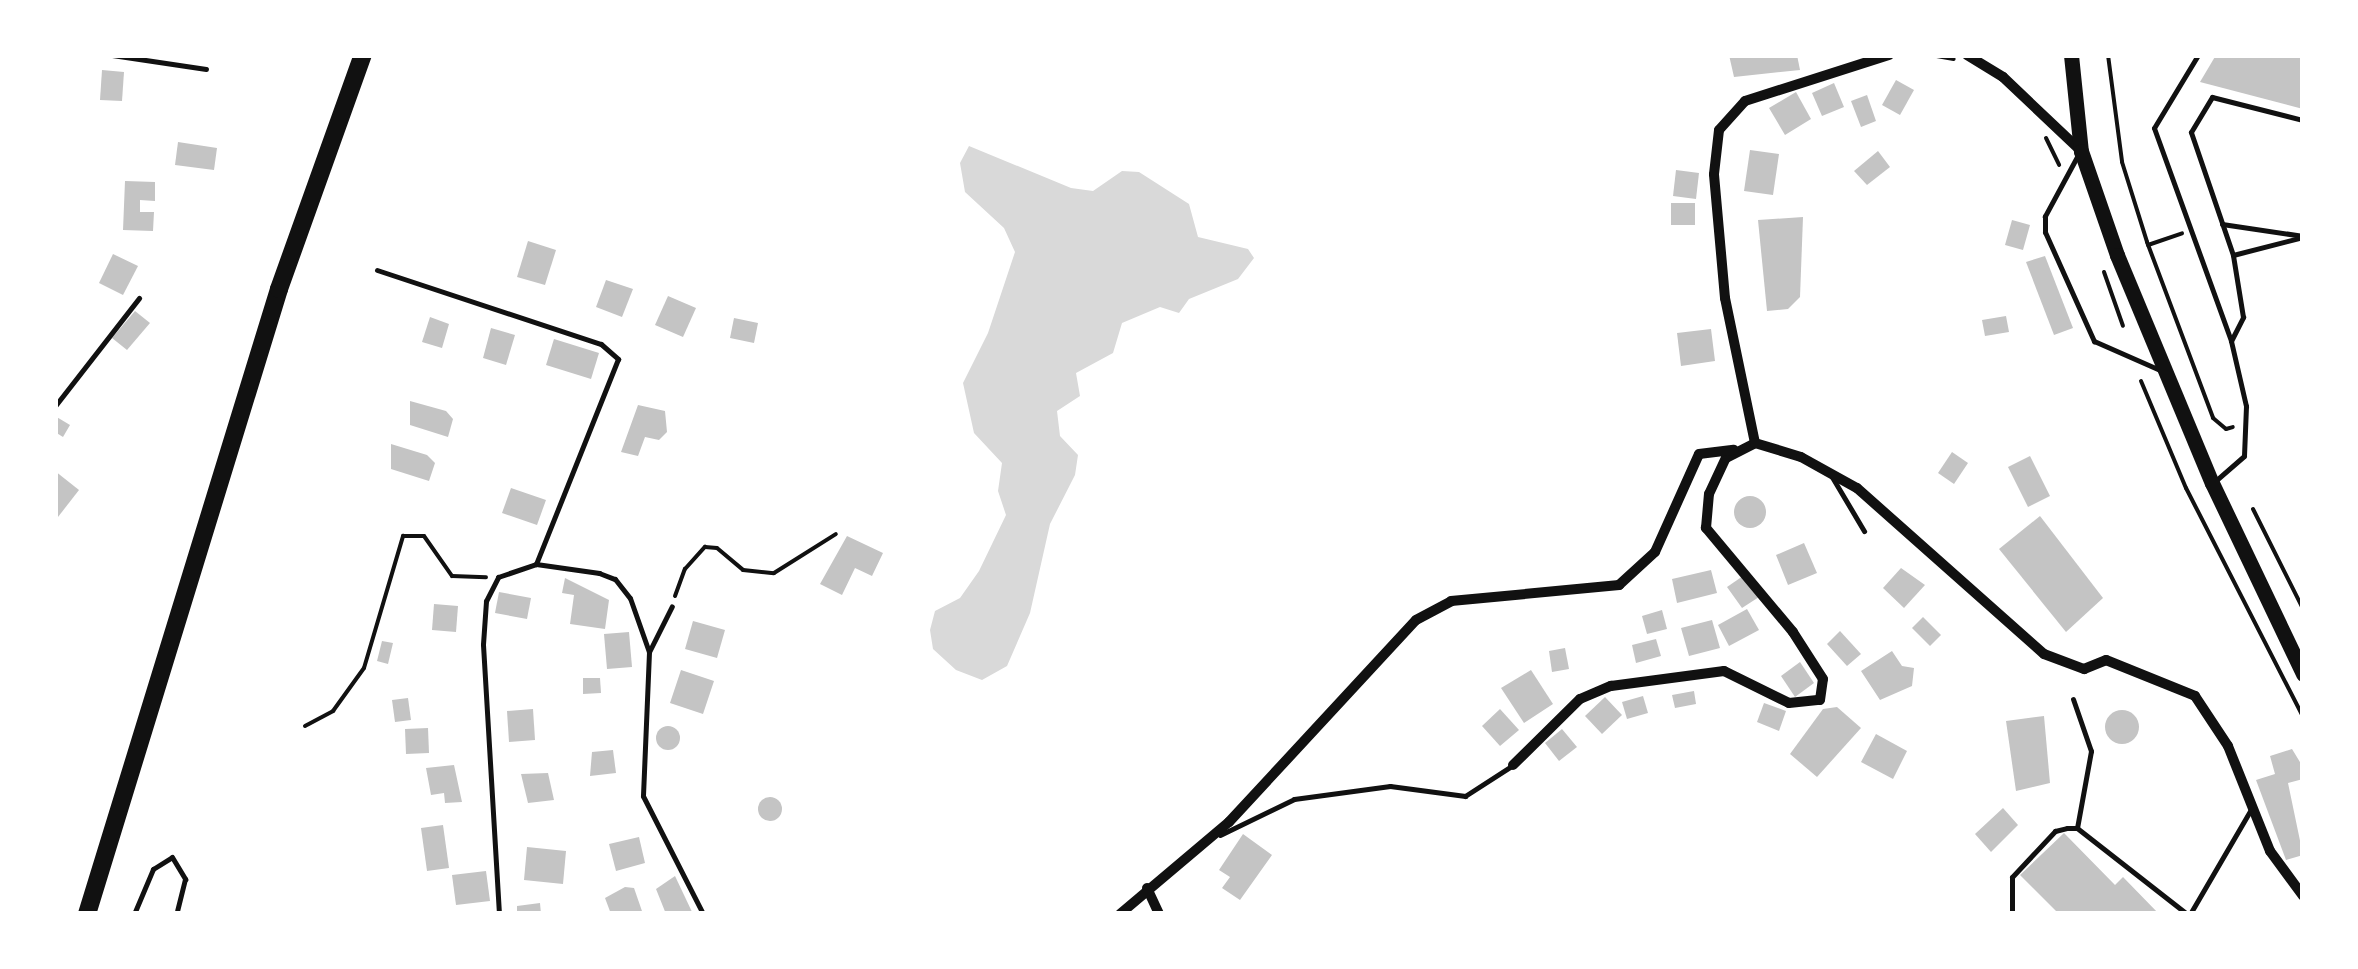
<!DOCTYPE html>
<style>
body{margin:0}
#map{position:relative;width:2358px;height:969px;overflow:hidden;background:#fff;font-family:"IBM Plex Sans",sans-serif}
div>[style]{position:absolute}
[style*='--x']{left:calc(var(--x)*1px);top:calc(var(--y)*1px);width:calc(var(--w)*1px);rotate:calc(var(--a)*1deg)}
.water>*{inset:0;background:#d9d9d9}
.building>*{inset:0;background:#c4c4c4}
.round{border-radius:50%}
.path>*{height:4px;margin:-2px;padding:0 2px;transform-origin:2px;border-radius:2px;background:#111}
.service>*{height:5px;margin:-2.5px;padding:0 2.5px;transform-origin:2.5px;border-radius:2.5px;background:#111}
.minor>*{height:10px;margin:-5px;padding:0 5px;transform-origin:5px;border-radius:5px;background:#111}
.secondary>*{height:15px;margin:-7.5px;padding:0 7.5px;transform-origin:7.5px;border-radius:7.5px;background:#111}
.trunk>*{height:18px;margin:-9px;padding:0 9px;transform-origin:9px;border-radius:9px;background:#111}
span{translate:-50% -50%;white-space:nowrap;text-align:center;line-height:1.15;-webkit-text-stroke:8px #fff;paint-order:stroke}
.frame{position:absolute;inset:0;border:58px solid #fff;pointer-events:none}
</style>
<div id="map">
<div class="water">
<div style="clip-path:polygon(969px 146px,1071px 188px,1093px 191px,1122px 171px,1139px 172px,1189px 204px,1198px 237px,1248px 249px,1254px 258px,1238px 279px,1189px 299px,1179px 313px,1160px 307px,1122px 323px,1113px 353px,1076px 373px,1080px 396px,1057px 411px,1060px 436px,1078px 455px,1075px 475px,1050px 524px,1030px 613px,1007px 666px,982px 680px,956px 670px,933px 649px,930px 630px,935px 611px,960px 598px,979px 571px,1006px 515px,998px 491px,1002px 463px,974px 433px,963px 383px,988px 333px,1015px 252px,1004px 228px,965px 192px,960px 163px)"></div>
</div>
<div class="building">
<div style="clip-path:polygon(1729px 55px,1797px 55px,1800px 70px,1734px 77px)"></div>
<div style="clip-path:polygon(2216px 55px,2303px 55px,2303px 109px,2200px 82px)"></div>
<div style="clip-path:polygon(102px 70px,124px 72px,122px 101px,100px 100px)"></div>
<div style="clip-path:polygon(1896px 80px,1914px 90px,1900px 115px,1882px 105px)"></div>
<div style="clip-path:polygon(1834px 83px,1844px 107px,1822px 116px,1812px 93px)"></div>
<div style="clip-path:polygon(1796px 92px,1811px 119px,1785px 135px,1769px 108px)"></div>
<div style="clip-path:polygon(1867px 95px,1876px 121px,1861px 127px,1851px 101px)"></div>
<div style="clip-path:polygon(178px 142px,217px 148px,214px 170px,175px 165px)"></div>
<div style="clip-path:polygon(1750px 150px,1779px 154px,1773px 195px,1744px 191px)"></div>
<div style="clip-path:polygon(1878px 151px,1890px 167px,1867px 185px,1854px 171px)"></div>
<div style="clip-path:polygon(1676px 170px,1699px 173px,1696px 199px,1673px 196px)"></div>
<div style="clip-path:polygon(125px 181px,155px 182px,155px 201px,140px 200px,140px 212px,154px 212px,153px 231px,123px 230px)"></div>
<div style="clip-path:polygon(1671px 203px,1695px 203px,1695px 225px,1671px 225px)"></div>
<div style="clip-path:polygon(1803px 217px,1800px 297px,1788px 309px,1767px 311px,1758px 220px)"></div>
<div style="clip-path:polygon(2012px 220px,2030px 225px,2023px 250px,2005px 245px)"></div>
<div style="clip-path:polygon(528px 241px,556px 250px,545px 285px,517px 277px)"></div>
<div style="clip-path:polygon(113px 254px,138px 266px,123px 295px,99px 283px)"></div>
<div style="clip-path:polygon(2045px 256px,2073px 328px,2054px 335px,2026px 262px)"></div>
<div style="clip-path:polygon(606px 280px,633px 289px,622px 317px,596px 307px)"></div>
<div style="clip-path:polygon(668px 296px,696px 308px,683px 337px,655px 325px)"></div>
<div style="clip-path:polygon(135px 311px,150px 323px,127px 350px,112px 338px)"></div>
<div style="clip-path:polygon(2006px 316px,2009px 332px,1985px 336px,1982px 320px)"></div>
<div style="clip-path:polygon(430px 317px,449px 324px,442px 348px,422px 342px)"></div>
<div style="clip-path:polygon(734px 318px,758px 323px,754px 343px,730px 338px)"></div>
<div style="clip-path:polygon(491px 328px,515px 335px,506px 365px,483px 358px)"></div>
<div style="clip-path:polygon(1711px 329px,1715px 361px,1681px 366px,1677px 333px)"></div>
<div style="clip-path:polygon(554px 339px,599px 353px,591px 379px,546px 365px)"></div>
<div style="clip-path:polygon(410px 401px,446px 411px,453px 419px,448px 437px,410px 425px)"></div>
<div style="clip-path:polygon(638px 405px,665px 411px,667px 432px,659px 440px,645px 437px,638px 456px,621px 452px)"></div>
<div style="clip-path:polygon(55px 416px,70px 425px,63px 437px,55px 432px)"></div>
<div style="clip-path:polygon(391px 444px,427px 455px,435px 463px,429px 481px,391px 469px)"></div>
<div style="clip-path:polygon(1952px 452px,1968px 463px,1954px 484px,1938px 473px)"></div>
<div style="clip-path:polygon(2030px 456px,2050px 496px,2028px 507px,2008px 467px)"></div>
<div style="clip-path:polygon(55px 471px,79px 490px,58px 517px,55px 515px)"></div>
<div style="clip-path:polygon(511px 488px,546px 500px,537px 525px,502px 513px)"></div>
<div class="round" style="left:1734px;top:496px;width:32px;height:32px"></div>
<div style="clip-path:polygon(2040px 516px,2103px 598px,2066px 632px,1999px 549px)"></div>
<div style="clip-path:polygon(847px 536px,883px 553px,872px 576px,855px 568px,842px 595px,820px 584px)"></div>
<div style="clip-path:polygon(1804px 543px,1817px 573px,1788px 585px,1776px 555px)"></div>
<div style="clip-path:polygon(1901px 568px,1925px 585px,1904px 608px,1883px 588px)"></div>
<div style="clip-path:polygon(1711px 570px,1717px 593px,1677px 603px,1672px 579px)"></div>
<div style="clip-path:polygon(1743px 576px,1759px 597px,1742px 608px,1727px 587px)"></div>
<div style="clip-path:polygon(565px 578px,609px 600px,605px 629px,570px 624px,574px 595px,562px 593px)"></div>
<div style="clip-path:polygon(499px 592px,531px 598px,527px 619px,495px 613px)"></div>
<div style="clip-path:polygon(434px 604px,458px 606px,456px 632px,432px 630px)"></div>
<div style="clip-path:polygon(1747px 609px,1759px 630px,1729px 646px,1718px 625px)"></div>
<div style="clip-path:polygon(1662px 610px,1667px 629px,1647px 634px,1642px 616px)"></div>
<div style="clip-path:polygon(1923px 617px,1941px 635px,1930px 646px,1912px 628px)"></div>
<div style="clip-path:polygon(1712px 620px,1720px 648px,1689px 656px,1681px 628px)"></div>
<div style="clip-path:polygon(693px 621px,725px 630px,717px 658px,685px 649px)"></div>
<div style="clip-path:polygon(1840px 631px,1861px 654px,1847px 666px,1827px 644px)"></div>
<div style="clip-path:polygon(629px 632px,632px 667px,607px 669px,604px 634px)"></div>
<div style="clip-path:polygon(1656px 639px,1661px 656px,1636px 663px,1632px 645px)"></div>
<div style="clip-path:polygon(382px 641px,393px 643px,388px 664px,377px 661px)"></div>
<div style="clip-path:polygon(1565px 648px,1569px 669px,1552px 672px,1549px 651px)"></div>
<div style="clip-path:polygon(1892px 651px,1902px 666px,1914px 668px,1912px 686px,1880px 700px,1861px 671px)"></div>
<div style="clip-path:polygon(1800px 662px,1814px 683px,1795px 697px,1781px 676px)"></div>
<div style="clip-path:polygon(681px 670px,714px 681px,703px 714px,670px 703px)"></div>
<div style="clip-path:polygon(1531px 670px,1553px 704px,1524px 723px,1501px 688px)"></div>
<div style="clip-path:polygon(583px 678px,600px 678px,601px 693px,583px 694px)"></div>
<div style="clip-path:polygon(1694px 691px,1696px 704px,1675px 708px,1672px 695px)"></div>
<div style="clip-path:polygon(1643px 696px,1648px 713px,1627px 719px,1622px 702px)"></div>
<div style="clip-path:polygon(1605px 697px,1622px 715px,1602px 734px,1585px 716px)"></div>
<div style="clip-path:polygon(408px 698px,411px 720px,395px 722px,392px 700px)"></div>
<div style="clip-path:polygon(1764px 703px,1786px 711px,1779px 731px,1757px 722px)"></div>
<div style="clip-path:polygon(1837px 707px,1861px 728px,1817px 777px,1790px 754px,1823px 709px)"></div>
<div style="clip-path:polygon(533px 709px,535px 740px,509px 742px,507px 711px)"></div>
<div style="clip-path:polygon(1500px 709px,1519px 730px,1500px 746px,1482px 726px)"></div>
<div class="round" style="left:2105px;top:710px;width:34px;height:34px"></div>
<div style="clip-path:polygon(2044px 716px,2050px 783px,2016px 791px,2006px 721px)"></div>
<div class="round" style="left:656px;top:726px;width:24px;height:24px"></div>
<div style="clip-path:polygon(428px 728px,429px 753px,406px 754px,405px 729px)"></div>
<div style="clip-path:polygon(1562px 729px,1577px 747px,1559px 761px,1545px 743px)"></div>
<div style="clip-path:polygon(1876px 734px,1907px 751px,1893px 779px,1861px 762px)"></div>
<div style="clip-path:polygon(2292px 749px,2303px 767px,2303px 779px,2288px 783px,2303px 855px,2286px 860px,2256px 780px,2275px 774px,2270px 756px)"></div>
<div style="clip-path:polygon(613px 750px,616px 773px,590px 776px,592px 752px)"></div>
<div style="clip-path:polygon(454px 765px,462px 802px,445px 803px,444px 793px,431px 795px,426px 768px)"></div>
<div style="clip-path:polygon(548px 773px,554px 800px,528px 803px,521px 774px)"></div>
<div class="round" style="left:758px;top:797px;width:24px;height:24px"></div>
<div style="clip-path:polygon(2003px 808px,2018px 825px,1991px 852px,1975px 834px)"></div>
<div style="clip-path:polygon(443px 825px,449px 868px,427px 871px,421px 828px)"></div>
<div style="clip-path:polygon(2064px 833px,2115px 885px,2123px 877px,2159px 914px,2059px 914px,2020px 875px)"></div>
<div style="clip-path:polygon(1243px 834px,1272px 855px,1240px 900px,1222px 888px,1230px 877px,1219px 870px)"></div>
<div style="clip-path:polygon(639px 837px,645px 863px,616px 871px,609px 844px)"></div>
<div style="clip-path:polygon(527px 847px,566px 851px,563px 884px,524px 880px)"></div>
<div style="clip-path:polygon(486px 871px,490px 901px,456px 905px,452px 875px)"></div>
<div style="clip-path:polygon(675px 876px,693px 914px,666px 914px,656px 889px)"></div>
<div style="clip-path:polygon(625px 887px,634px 888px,643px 914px,611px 914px,605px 898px)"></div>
<div style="clip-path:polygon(540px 903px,541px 914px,517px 914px,517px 906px)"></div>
</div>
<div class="path">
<div style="--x:1931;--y:55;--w:23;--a:10"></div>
<div style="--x:2108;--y:55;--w:108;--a:82.5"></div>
<div style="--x:2122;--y:162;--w:84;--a:72.6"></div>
<div style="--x:2147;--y:242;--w:188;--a:69.4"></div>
<div style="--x:2213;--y:418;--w:17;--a:40"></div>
<div style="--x:2226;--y:429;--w:7;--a:-16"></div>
<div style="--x:2046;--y:138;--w:30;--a:64"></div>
<div style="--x:2148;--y:245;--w:36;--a:-19"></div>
<div style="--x:2104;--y:272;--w:57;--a:70.6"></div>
<div style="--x:2141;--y:381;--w:116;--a:67.2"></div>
<div style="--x:2186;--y:488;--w:257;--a:62.9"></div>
<div style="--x:2253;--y:509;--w:112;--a:63.4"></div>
<div style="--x:675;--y:596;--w:29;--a:-70"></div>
<div style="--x:685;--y:569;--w:30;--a:-48"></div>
<div style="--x:705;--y:547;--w:12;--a:5"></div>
<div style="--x:717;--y:548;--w:34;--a:40"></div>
<div style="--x:743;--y:570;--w:31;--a:6"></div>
<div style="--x:774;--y:573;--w:73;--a:-32.2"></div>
<div style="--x:305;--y:726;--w:32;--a:-28"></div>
<div style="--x:333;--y:711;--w:53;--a:-54.2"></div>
<div style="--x:364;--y:668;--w:138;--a:-73.5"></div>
<div style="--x:403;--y:536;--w:21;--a:0"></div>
<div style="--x:424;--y:536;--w:49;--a:55"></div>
<div style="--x:452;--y:576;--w:34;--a:2"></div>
</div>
<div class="service">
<div style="--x:112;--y:55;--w:95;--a:8.5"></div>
<div style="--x:2198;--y:55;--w:85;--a:121.1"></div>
<div style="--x:2154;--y:128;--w:226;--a:70.1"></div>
<div style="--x:2231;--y:341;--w:67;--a:77"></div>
<div style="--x:2246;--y:406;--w:50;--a:92.3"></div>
<div style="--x:2244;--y:456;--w:41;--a:138.9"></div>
<div style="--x:2079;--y:153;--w:72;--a:118.4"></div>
<div style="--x:2045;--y:216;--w:16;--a:90"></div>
<div style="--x:2045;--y:232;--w:120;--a:65.8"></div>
<div style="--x:2094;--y:341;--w:72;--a:23.7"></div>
<div style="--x:2222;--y:224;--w:82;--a:8.4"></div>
<div style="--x:2233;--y:255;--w:72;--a:-14.4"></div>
<div style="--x:377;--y:270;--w:236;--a:18.3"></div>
<div style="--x:601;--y:344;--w:23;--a:41"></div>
<div style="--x:618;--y:359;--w:221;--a:111.8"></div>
<div style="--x:2231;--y:341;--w:27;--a:-63"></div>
<div style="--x:2243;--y:317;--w:63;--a:-99.2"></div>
<div style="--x:2233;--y:255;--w:130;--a:-108.9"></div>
<div style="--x:2191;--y:132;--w:41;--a:-59"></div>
<div style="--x:2212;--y:97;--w:94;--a:14.2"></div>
<div style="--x:55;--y:406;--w:137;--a:-52.1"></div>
<div style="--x:1832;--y:477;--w:63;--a:59.3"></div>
<div style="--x:649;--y:652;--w:51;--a:-63.4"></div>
<div style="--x:2073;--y:699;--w:55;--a:70.9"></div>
<div style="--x:2091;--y:751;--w:78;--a:100.3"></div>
<div style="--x:1220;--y:835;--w:82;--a:-25.9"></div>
<div style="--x:1294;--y:799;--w:97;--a:-7.7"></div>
<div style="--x:1390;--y:786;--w:76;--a:7.6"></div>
<div style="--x:1465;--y:796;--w:57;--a:-32.9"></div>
<div style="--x:134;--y:914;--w:49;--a:-67.1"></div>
<div style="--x:153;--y:869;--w:22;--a:-32"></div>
<div style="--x:172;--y:857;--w:26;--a:59"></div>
<div style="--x:185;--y:879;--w:32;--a:104"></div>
<div style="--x:499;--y:914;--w:270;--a:-93.4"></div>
<div style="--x:483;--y:644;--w:43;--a:-86"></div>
<div style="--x:486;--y:601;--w:27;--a:-63"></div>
<div style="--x:498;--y:577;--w:40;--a:-18.9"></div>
<div style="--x:536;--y:564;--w:64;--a:8.1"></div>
<div style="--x:599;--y:573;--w:17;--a:21"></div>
<div style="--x:615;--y:579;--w:24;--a:52"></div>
<div style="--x:630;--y:598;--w:57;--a:70.6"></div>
<div style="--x:649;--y:652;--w:144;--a:92.4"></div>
<div style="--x:643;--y:796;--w:132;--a:63"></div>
<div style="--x:2012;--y:914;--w:37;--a:-90"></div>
<div style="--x:2012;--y:877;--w:63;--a:-46.9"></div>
<div style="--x:2055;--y:831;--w:12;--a:-14"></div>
<div style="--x:2067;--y:828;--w:10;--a:0"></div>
<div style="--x:2077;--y:828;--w:140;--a:38"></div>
<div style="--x:2190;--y:914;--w:121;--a:-59.8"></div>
</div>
<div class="minor">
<div style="--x:1967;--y:55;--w:42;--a:31.4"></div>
<div style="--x:2003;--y:77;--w:106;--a:43.5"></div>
<div style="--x:1755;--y:443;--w:148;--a:-101.7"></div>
<div style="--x:1725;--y:298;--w:124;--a:-95.1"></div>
<div style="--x:1714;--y:174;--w:44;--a:-83.5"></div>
<div style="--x:1719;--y:130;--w:39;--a:-48"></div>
<div style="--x:1745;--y:101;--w:151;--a:-17.7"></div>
<div style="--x:1513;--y:765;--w:94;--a:-44.6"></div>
<div style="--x:1580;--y:699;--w:34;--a:-23"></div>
<div style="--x:1611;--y:686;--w:114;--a:-7.6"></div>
<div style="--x:1724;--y:671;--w:72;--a:26.2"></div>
<div style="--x:1789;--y:703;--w:31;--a:-6"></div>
<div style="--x:1820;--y:700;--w:21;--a:-82"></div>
<div style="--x:1823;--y:679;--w:56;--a:-122.6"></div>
<div style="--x:1793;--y:632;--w:136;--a:-129.9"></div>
<div style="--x:1706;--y:528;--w:34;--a:-85"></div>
<div style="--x:1709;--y:494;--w:40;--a:-65"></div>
<div style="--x:1726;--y:458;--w:33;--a:-27"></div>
<div style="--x:1755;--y:443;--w:48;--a:16.9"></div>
<div style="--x:1801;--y:457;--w:64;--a:29"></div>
<div style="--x:1857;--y:488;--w:250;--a:41.6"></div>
<div style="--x:2044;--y:654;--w:43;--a:20.6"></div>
<div style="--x:2084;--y:669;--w:24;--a:-22"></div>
<div style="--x:2106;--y:660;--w:96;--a:22"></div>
<div style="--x:2195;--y:696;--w:60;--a:56.6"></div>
<div style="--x:2228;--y:746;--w:113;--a:68.2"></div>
<div style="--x:2270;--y:851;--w:56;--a:53.7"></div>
<div style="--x:1147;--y:888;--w:29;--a:65"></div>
<div style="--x:1120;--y:914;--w:143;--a:-40.2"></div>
<div style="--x:1229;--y:822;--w:275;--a:-47.2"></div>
<div style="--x:1416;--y:620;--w:40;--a:-28"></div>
<div style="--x:1451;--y:601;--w:169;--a:-5.4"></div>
<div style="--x:1619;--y:585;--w:49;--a:-42.5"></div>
<div style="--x:1655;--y:552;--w:107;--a:-65.8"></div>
<div style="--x:1699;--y:454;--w:35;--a:-7"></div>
</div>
<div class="secondary">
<div style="--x:2071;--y:55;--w:97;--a:84.1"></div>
<div style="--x:2081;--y:151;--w:110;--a:70.9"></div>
<div style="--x:2117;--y:255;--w:247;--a:67.4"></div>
<div style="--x:2212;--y:483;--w:212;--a:64.5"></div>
</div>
<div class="trunk">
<div style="--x:87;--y:914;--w:654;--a:-72.92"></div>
<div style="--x:279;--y:289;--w:249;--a:-70.3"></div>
</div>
<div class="frame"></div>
</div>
